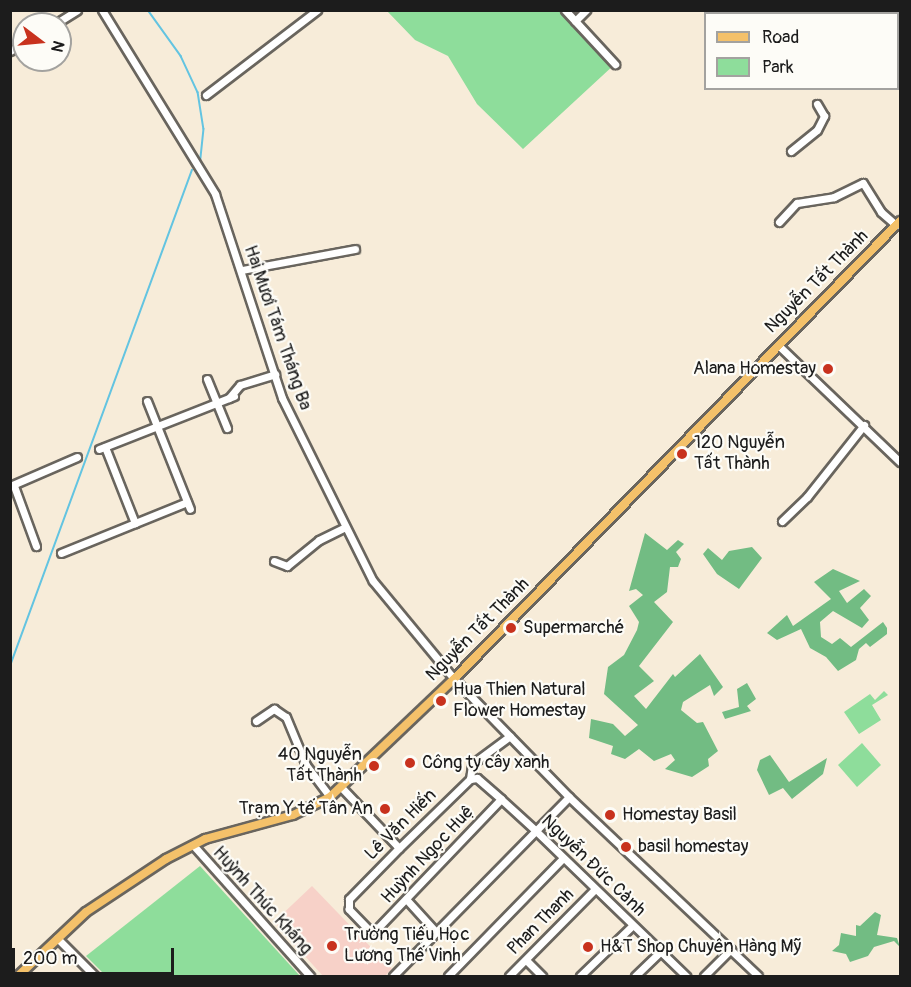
<!DOCTYPE html>
<meta charset="utf-8">
<style>
body{margin:0}
#map{position:relative;width:911px;height:987px;overflow:hidden;background:#f7ecd9;font-family:Pangolin,sans-serif}
div>[style]{position:absolute}
[style*='--x']{left:calc(var(--x)*1px);top:calc(var(--y)*1px);width:calc(var(--w)*1px);rotate:calc(var(--a)*1deg)}
.built>*{inset:0;background:#f7d1c8}
.green>*{inset:0;background:#8edd9b}
.forest>*{inset:0;background:#72bc83}
.stream>*{height:1.5px;margin:-0.75px;padding:0 0.75px;transform-origin:0.75px;border-radius:0.75px;background:#63c4e1}
.roads{filter:drop-shadow(2px 0 #69655e) drop-shadow(-2px 0 #69655e) drop-shadow(0 2px #69655e) drop-shadow(0 -2px #69655e)}
.minor>*{height:7px;margin:-3.5px;padding:0 3.5px;transform-origin:3.5px;border-radius:3.5px;background:#fff}
.major>*{height:8px;margin:-4px;padding:0 4px;transform-origin:4px;border-radius:4px;background:#f4c16a}
.dots>*{width:16px;height:16px;translate:-50% -50%;box-sizing:border-box;border:3px solid #fdfcf7;border-radius:50%}
span{translate:-50% -50%;white-space:nowrap;text-align:center;line-height:1.15;-webkit-text-stroke:4.5px #fdfcf7;paint-order:stroke}
.street-label{font-size:18px;color:#1c1c1c}
.poi-label{font-size:18px;color:#1c1c1c}
.right{translate:-100% -50%;text-align:right}
.left{translate:0 -50%;text-align:left}
.frame{position:absolute;inset:0;border:12px solid #1c1c1c;pointer-events:none}
.legend{position:absolute;left:704px;top:12px;width:195px;height:78px;box-sizing:border-box;background:#fdfcf7;border:2px solid #a3a29f;margin:0;padding:8px 10px;list-style:none;font-size:18px;color:#1c1c1c}
.legend li{display:flex;align-items:center;gap:12px;height:30px}
.legend b{width:30px;border:2px solid #a3a29f}
.north{position:absolute;left:12px;top:12px;width:60px;height:60px;box-sizing:border-box;background:#fdfcf7;border:2px solid #a3a29f;border-radius:50%;rotate:106deg;font-size:16px;font-weight:700;line-height:24px;text-align:center;color:#1c1c1c}
.north::after{content:'';display:block;margin:auto;width:21px;height:27px;background:#c8321e;clip-path:polygon(50% 0,100% 100%,50% 72%,0 100%)}
.scale{position:absolute;left:12px;top:948px;width:162px;height:27px;box-sizing:border-box;border:3px solid #1c1c1c;border-top:0;padding-left:8px;font-size:18px;line-height:21px;white-space:nowrap;color:#1c1c1c;-webkit-text-stroke:4px #fdfcf7;paint-order:stroke}
</style>
<div id="map">
<div class="built">
<div style="clip-path:polygon(312px 886px,392px 969px,385px 976px,323px 976px,274px 922px)"></div>
</div>
<div class="green">
<div style="clip-path:polygon(387px 11px,565px 11px,615px 64px,523px 149px,477px 104px,448px 56px,415px 40px)"></div>
<div style="clip-path:polygon(884px 691px,888px 695px,872px 705px,881px 720px,859px 734px,844px 712px,870px 694px,875px 700px)"></div>
<div style="clip-path:polygon(862px 743px,881px 765px,857px 787px,838px 765px)"></div>
<div style="clip-path:polygon(200px 866px,300px 976px,106px 976px,86px 956px)"></div>
</div>
<div class="forest">
<div style="clip-path:polygon(645px 533px,667px 550px,678px 540px,684px 544px,676px 552px,681px 559px,678px 567px,670px 567px,667px 592px,654px 602px,673px 622px,639px 666px,654px 681px,634px 696px,646px 709px,673px 674px,675px 677px,700px 654px,723px 687px,714px 696px,710px 685px,683px 702px,681px 710px,697px 723px,703px 722px,718px 751px,708px 759px,709px 766px,692px 777px,665px 769px,675px 760px,671px 754px,654px 761px,639px 749px,625px 759px,611px 754px,613px 746px,589px 738px,591px 719px,613px 724px,625px 736px,638px 725px,604px 694px,608px 667px,624px 655px,637px 630px,639px 622px,629px 606px,643px 595px,636px 589px,629px 591px)"></div>
<div style="clip-path:polygon(752px 547px,762px 558px,739px 589px,717px 574px,703px 554px,708px 548px,722px 560px,729px 551px)"></div>
<div style="clip-path:polygon(833px 569px,860px 581px,839px 591px,847px 603px,864px 589px,871px 596px,860px 608px,869px 620px,862px 628px,833px 611px,820px 622px,821px 637px,832px 644px,840px 638px,851px 647px,883px 622px,887px 628px,887px 634px,870px 647px,866px 643px,859px 649px,856px 660px,838px 671px,826px 657px,810px 648px,801px 629px,777px 640px,767px 633px,787px 615px,793px 626px,831px 599px,814px 582px)"></div>
<div style="clip-path:polygon(747px 683px,756px 699px,747px 706px,751px 711px,725px 719px,722px 712px,739px 707px,737px 689px)"></div>
<div style="clip-path:polygon(770px 755px,789px 782px,827px 758px,823px 774px,792px 799px,783px 788px,769px 795px,757px 770px,760px 760px)"></div>
<div style="clip-path:polygon(875px 912px,881px 915px,877px 935px,897px 938px,900px 947px,894px 941px,874px 947px,868px 956px,850px 962px,846px 954px,832px 951px,839px 945px,841px 933px,856px 936px,856px 925px,860px 926px)"></div>
</div>
<div class="stream">
<div style="--x:148;--y:10;--w:57;--a:54.3"></div>
<div style="--x:181;--y:56;--w:40;--a:65"></div>
<div style="--x:198;--y:92;--w:37;--a:81"></div>
<div style="--x:204;--y:129;--w:31;--a:96"></div>
<div style="--x:10;--y:666;--w:528;--a:-69.85"></div>
</div>
<div class="roads">
<div class="minor">
<div style="--x:102;--y:10;--w:216;--a:58.4"></div>
<div style="--x:215;--y:194;--w:215;--a:71.8"></div>
<div style="--x:282;--y:398;--w:204;--a:63.6"></div>
<div style="--x:373;--y:581;--w:127;--a:50.4"></div>
<div style="--x:454;--y:679;--w:165;--a:45.7"></div>
<div style="--x:569;--y:797;--w:260;--a:43.4"></div>
<div style="--x:565;--y:10;--w:74;--a:47.2"></div>
<div style="--x:575;--y:21;--w:16;--a:-45"></div>
<div style="--x:55;--y:24;--w:26;--a:-32"></div>
<div style="--x:10;--y:51;--w:16;--a:-30"></div>
<div style="--x:206;--y:95;--w:140;--a:-37.4"></div>
<div style="--x:791;--y:151;--w:33;--a:-39"></div>
<div style="--x:817;--y:130;--w:16;--a:-63"></div>
<div style="--x:824;--y:116;--w:14;--a:-120"></div>
<div style="--x:779;--y:222;--w:26;--a:-47"></div>
<div style="--x:797;--y:203;--w:37;--a:-9"></div>
<div style="--x:834;--y:197;--w:32;--a:-26"></div>
<div style="--x:863;--y:183;--w:34;--a:58"></div>
<div style="--x:881;--y:212;--w:20;--a:41"></div>
<div style="--x:242;--y:270;--w:115;--a:-10.5"></div>
<div style="--x:778;--y:345;--w:169;--a:43.8"></div>
<div style="--x:207;--y:379;--w:53;--a:67.8"></div>
<div style="--x:229;--y:398;--w:17;--a:-50"></div>
<div style="--x:240;--y:385;--w:37;--a:-17"></div>
<div style="--x:147;--y:401;--w:116;--a:68.3"></div>
<div style="--x:105;--y:447;--w:82;--a:68.5"></div>
<div style="--x:99;--y:449;--w:145;--a:-21.4"></div>
<div style="--x:10;--y:486;--w:73;--a:-23.4"></div>
<div style="--x:14;--y:486;--w:64;--a:69.9"></div>
<div style="--x:782;--y:521;--w:35;--a:-44"></div>
<div style="--x:807;--y:497;--w:92;--a:-51.6"></div>
<div style="--x:61;--y:553;--w:136;--a:-22"></div>
<div style="--x:274;--y:561;--w:14;--a:21"></div>
<div style="--x:287;--y:566;--w:41;--a:-39.1"></div>
<div style="--x:319;--y:540;--w:28;--a:-26"></div>
<div style="--x:256;--y:721;--w:22;--a:-34"></div>
<div style="--x:274;--y:709;--w:14;--a:34"></div>
<div style="--x:286;--y:717;--w:52;--a:67.4"></div>
<div style="--x:306;--y:765;--w:40;--a:53"></div>
<div style="--x:470;--y:779;--w:15;--a:-82"></div>
<div style="--x:472;--y:764;--w:47;--a:-36.4"></div>
<div style="--x:341;--y:787;--w:84;--a:46.4"></div>
<div style="--x:501;--y:799;--w:181;--a:133.7"></div>
<div style="--x:376;--y:930;--w:8;--a:-173"></div>
<div style="--x:368;--y:929;--w:28;--a:-134"></div>
<div style="--x:349;--y:909;--w:10;--a:-90"></div>
<div style="--x:349;--y:899;--w:71;--a:-45.6"></div>
<div style="--x:399;--y:848;--w:99;--a:-44.2"></div>
<div style="--x:470;--y:779;--w:7;--a:-8"></div>
<div style="--x:477;--y:778;--w:32;--a:41"></div>
<div style="--x:501;--y:799;--w:47;--a:42.4"></div>
<div style="--x:536;--y:831;--w:209;--a:44"></div>
<div style="--x:193;--y:845;--w:176;--a:48.2"></div>
<div style="--x:406;--y:899;--w:45;--a:47.7"></div>
<div style="--x:57;--y:938;--w:54;--a:45"></div>
<div style="--x:526;--y:960;--w:23;--a:45"></div>
<div style="--x:393;--y:976;--w:251;--a:-45.5"></div>
<div style="--x:448;--y:976;--w:165;--a:-45.7"></div>
<div style="--x:509;--y:976;--w:122;--a:-45.3"></div>
<div style="--x:580;--y:976;--w:72;--a:-43.9"></div>
<div style="--x:635;--y:976;--w:35;--a:-44"></div>
<div style="--x:704;--y:976;--w:38;--a:-45"></div>
</div>
<div class="major">
<div style="--x:18;--y:976;--w:93;--a:-43.3"></div>
<div style="--x:86;--y:912;--w:96;--a:-33.5"></div>
<div style="--x:166;--y:859;--w:44;--a:-27.1"></div>
<div style="--x:205;--y:839;--w:91;--a:-15.3"></div>
<div style="--x:293;--y:815;--w:41;--a:-25.9"></div>
<div style="--x:330;--y:797;--w:171;--a:-43.6"></div>
<div style="--x:454;--y:679;--w:639;--a:-45.76"></div>
</div>
</div>
<div class="dots">
<div style="left:828px;top:369px;background:#c8321e"></div>
<div style="left:682px;top:454px;background:#c8321e"></div>
<div style="left:511px;top:628px;background:#c8321e"></div>
<div style="left:441px;top:701px;background:#c8321e"></div>
<div style="left:410px;top:763px;background:#c8321e"></div>
<div style="left:374px;top:766px;background:#c8321e"></div>
<div style="left:385px;top:809px;background:#c8321e"></div>
<div style="left:610px;top:815px;background:#c8321e"></div>
<div style="left:626px;top:847px;background:#c8321e"></div>
<div style="left:332px;top:946px;background:#c8321e"></div>
<div style="left:588px;top:947px;background:#c8321e"></div>
</div>
<div class="street-label">
<span style="left:817px;top:282px;rotate:-45deg">Nguyễn Tất Thành</span>
<span style="left:277px;top:328px;rotate:71deg">Hai Mươi Tám Tháng Ba</span>
<span style="left:478px;top:630px;rotate:-45deg">Nguyễn Tất Thành</span>
<span style="left:401px;top:825px;rotate:-45deg">Lê Văn Hiến</span>
<span style="left:428px;top:855px;rotate:-47deg">Huỳnh Ngọc Huệ</span>
<span style="left:593px;top:866px;rotate:44deg">Nguyễn Đức Cảnh</span>
<span style="left:262px;top:901px;rotate:48deg">Huỳnh Thúc Kháng</span>
<span style="left:541px;top:922px;rotate:-45deg">Phan Thanh</span>
</div>
<div class="poi-label">
<span class="right" style="left:816px;top:369px">Alana Homestay</span>
<span class="left" style="left:694px;top:454px">120 Nguyễn<br>Tất Thành</span>
<span class="left" style="left:523px;top:628px">Supermarché</span>
<span class="left" style="left:453px;top:701px">Hua Thien Natural<br>Flower Homestay</span>
<span class="right" style="left:362px;top:766px">40 Nguyễn<br>Tất Thành</span>
<span class="left" style="left:422px;top:763px">Công ty cây xanh</span>
<span class="right" style="left:373px;top:809px">Trạm Y tế Tân An</span>
<span class="left" style="left:622px;top:815px">Homestay Basil</span>
<span class="left" style="left:638px;top:847px">basil homestay</span>
<span class="left" style="left:344px;top:946px">Trường Tiếu Học<br>Lương Thế Vinh</span>
<span class="left" style="left:600px;top:947px">H&amp;T Shop Chuyên Hàng Mỹ</span>
</div>
<div class="frame"></div>
<ul class="legend">
<li><b style="height:8px;background:#f4c16a"></b>Road</li>
<li><b style="height:16px;background:#8edd9b"></b>Park</li>
</ul>
<div class="north">N</div>
<div class="scale">200 m</div>
</div>
